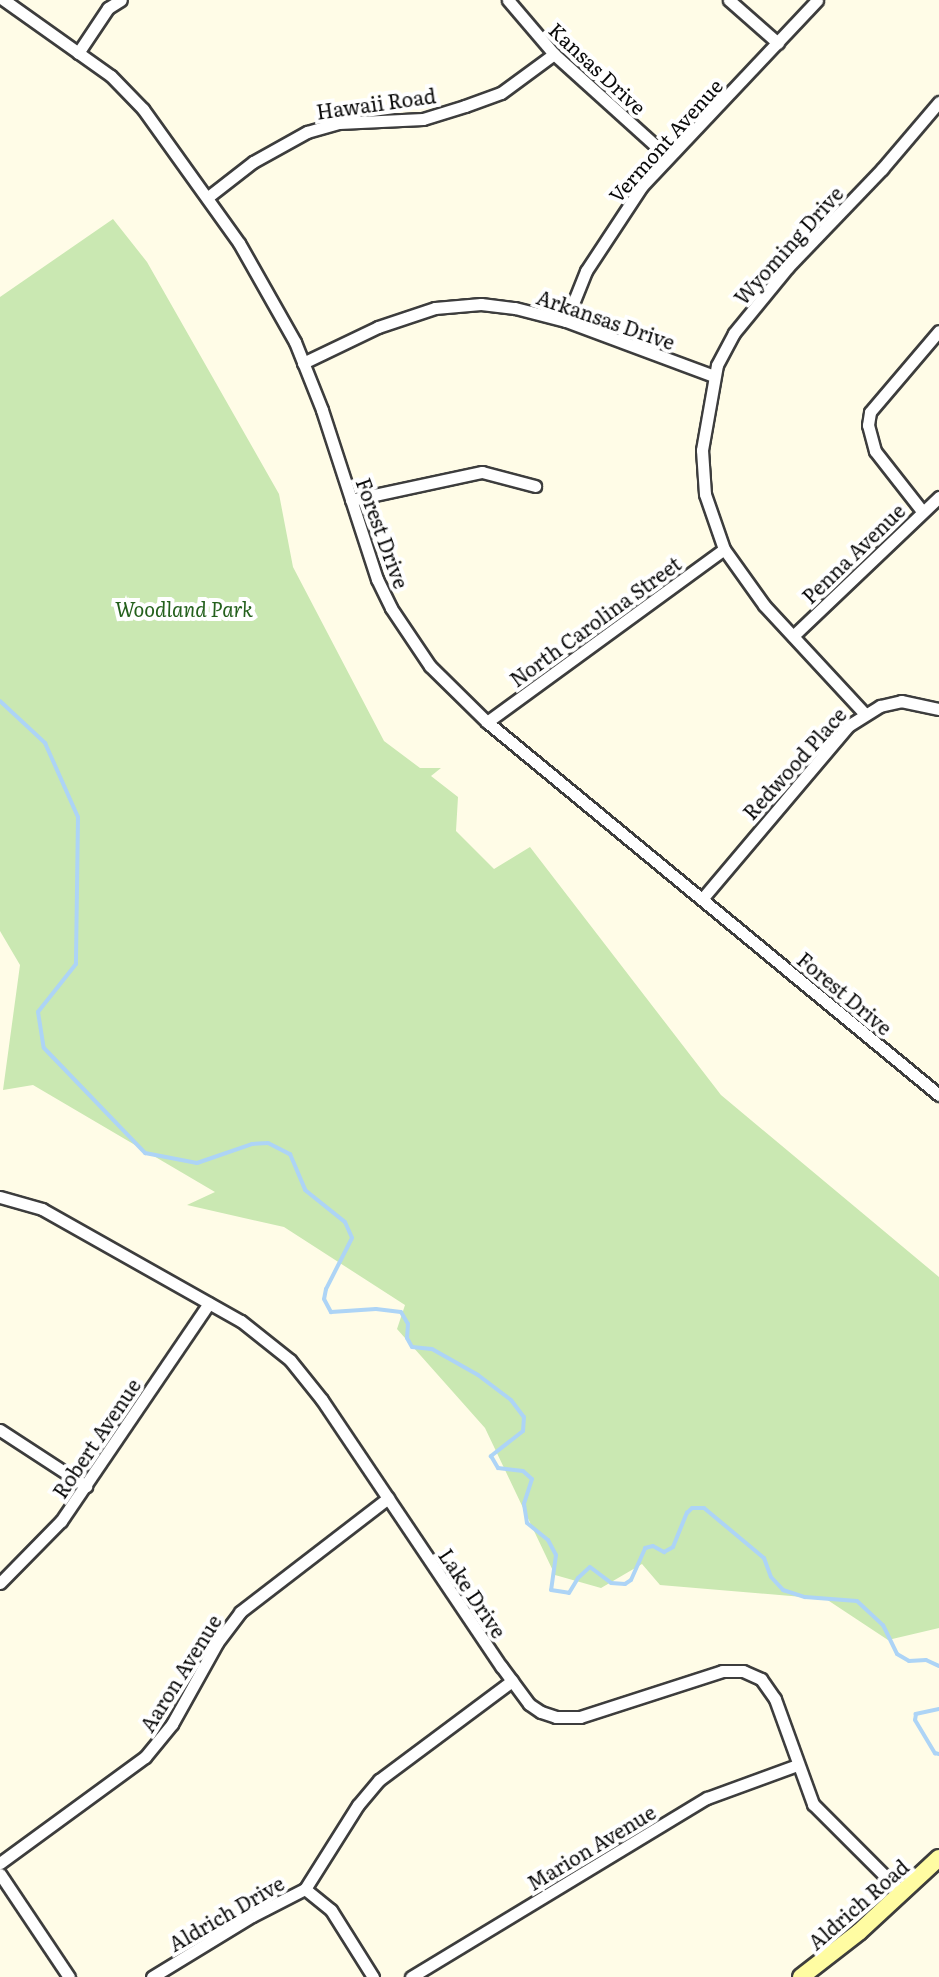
<!DOCTYPE html>
<style>
body{margin:0}
#map{position:relative;width:939px;height:1977px;overflow:hidden;background:#fffce7;font-family:Literata,serif}
div>[style]{position:absolute}
[style*='--x']{left:calc(var(--x)*1px);top:calc(var(--y)*1px);width:calc(var(--w)*1px);rotate:calc(var(--a)*1deg)}
.green>*{inset:0;background:#cae8b2}
.stream>*{height:4px;margin:-2px;padding:0 2px;transform-origin:2px;border-radius:2px;background:#add4f6}
.roads{filter:drop-shadow(2px 0 #3d3d3d) drop-shadow(-2px 0 #3d3d3d) drop-shadow(0 2px #3d3d3d) drop-shadow(0 -2px #3d3d3d)}
.minor>*{height:11px;margin:-5.5px;padding:0 5.5px;transform-origin:5.5px;border-radius:5.5px;background:#fff}
.secondary>*{height:16px;margin:-8px;padding:0 8px;transform-origin:8px;border-radius:8px;background:#fffca2}
span{translate:-50% -50%;white-space:nowrap;text-align:center;line-height:1.15;-webkit-text-stroke:8px #fff;paint-order:stroke}
.street-label{font-size:20px;color:#0a0a0a}
.park-label{font-size:20px;color:#24601c;font-style:italic}
</style>
<div id="map">
<div class="green">
<div style="clip-path:polygon(113px 219px,147px 262px,279px 494px,293px 567px,384px 741px,420px 768px,441px 768px,431px 776px,458px 797px,456px 831px,494px 869px,530px 847px,721px 1095px,939px 1277px,939px 1628px,888px 1640px,826px 1599px,660px 1585px,642px 1564px,601px 1588px,555px 1575px,485px 1428px,397px 1329px,405px 1305px,284px 1227px,187px 1205px,215px 1192px,33px 1085px,3px 1090px,20px 965px,0 931px,0 297px)"></div>
</div>
<div class="stream">
<div style="--x:0;--y:701;--w:62;--a:43"></div>
<div style="--x:45;--y:743;--w:81;--a:66"></div>
<div style="--x:78;--y:817;--w:147;--a:90.8"></div>
<div style="--x:76;--y:964;--w:61;--a:128.4"></div>
<div style="--x:38;--y:1012;--w:36;--a:81"></div>
<div style="--x:44;--y:1048;--w:146;--a:46.1"></div>
<div style="--x:145;--y:1153;--w:53;--a:10.9"></div>
<div style="--x:197;--y:1163;--w:58;--a:-19.1"></div>
<div style="--x:252;--y:1144;--w:16;--a:-4"></div>
<div style="--x:268;--y:1143;--w:25;--a:27"></div>
<div style="--x:290;--y:1154;--w:39;--a:67"></div>
<div style="--x:305;--y:1190;--w:51;--a:38.7"></div>
<div style="--x:345;--y:1222;--w:17;--a:66"></div>
<div style="--x:352;--y:1238;--w:57;--a:117"></div>
<div style="--x:326;--y:1289;--w:10;--a:101"></div>
<div style="--x:324;--y:1299;--w:15;--a:62"></div>
<div style="--x:331;--y:1312;--w:45;--a:-3.8"></div>
<div style="--x:376;--y:1309;--w:25;--a:7"></div>
<div style="--x:401;--y:1312;--w:14;--a:60"></div>
<div style="--x:408;--y:1324;--w:14;--a:94"></div>
<div style="--x:407;--y:1338;--w:10;--a:61"></div>
<div style="--x:412;--y:1347;--w:20;--a:6"></div>
<div style="--x:432;--y:1349;--w:53;--a:29.5"></div>
<div style="--x:478;--y:1375;--w:41;--a:37.1"></div>
<div style="--x:511;--y:1400;--w:21;--a:53"></div>
<div style="--x:524;--y:1417;--w:14;--a:94"></div>
<div style="--x:523;--y:1431;--w:41;--a:142"></div>
<div style="--x:491;--y:1456;--w:14;--a:60"></div>
<div style="--x:498;--y:1468;--w:25;--a:7"></div>
<div style="--x:523;--y:1471;--w:12;--a:42"></div>
<div style="--x:532;--y:1479;--w:26;--a:108"></div>
<div style="--x:524;--y:1504;--w:19;--a:81"></div>
<div style="--x:527;--y:1523;--w:27;--a:39"></div>
<div style="--x:548;--y:1540;--w:17;--a:62"></div>
<div style="--x:556;--y:1555;--w:35;--a:98"></div>
<div style="--x:551;--y:1590;--w:18;--a:9"></div>
<div style="--x:569;--y:1593;--w:17;--a:-59"></div>
<div style="--x:578;--y:1578;--w:16;--a:-43"></div>
<div style="--x:590;--y:1567;--w:26;--a:37"></div>
<div style="--x:611;--y:1583;--w:14;--a:4"></div>
<div style="--x:625;--y:1584;--w:7;--a:-34"></div>
<div style="--x:631;--y:1580;--w:35;--a:-66"></div>
<div style="--x:645;--y:1548;--w:8;--a:-14"></div>
<div style="--x:653;--y:1546;--w:13;--a:29"></div>
<div style="--x:664;--y:1552;--w:10;--a:-29"></div>
<div style="--x:673;--y:1547;--w:37;--a:-68"></div>
<div style="--x:687;--y:1513;--w:7;--a:-45"></div>
<div style="--x:692;--y:1508;--w:12;--a:0"></div>
<div style="--x:704;--y:1508;--w:78;--a:39.8"></div>
<div style="--x:764;--y:1558;--w:20;--a:70"></div>
<div style="--x:771;--y:1577;--w:18;--a:47"></div>
<div style="--x:783;--y:1590;--w:23;--a:18"></div>
<div style="--x:805;--y:1597;--w:52;--a:4.4"></div>
<div style="--x:857;--y:1601;--w:35;--a:43"></div>
<div style="--x:883;--y:1625;--w:32;--a:64"></div>
<div style="--x:897;--y:1654;--w:14;--a:30"></div>
<div style="--x:909;--y:1661;--w:17;--a:-3"></div>
<div style="--x:926;--y:1660;--w:14;--a:25"></div>
<div style="--x:939;--y:1709;--w:24;--a:168"></div>
<div style="--x:916;--y:1714;--w:6;--a:99"></div>
<div style="--x:915;--y:1720;--w:39;--a:59"></div>
<div style="--x:935;--y:1753;--w:4;--a:14"></div>
</div>
<div class="roads">
<div class="minor">
<div style="--x:4;--y:0;--w:131;--a:35.4"></div>
<div style="--x:111;--y:76;--w:46;--a:45.9"></div>
<div style="--x:143;--y:109;--w:165;--a:54.4"></div>
<div style="--x:239;--y:243;--w:114;--a:60.5"></div>
<div style="--x:295;--y:342;--w:73;--a:68.3"></div>
<div style="--x:322;--y:410;--w:178;--a:72"></div>
<div style="--x:377;--y:579;--w:32;--a:64"></div>
<div style="--x:391;--y:608;--w:70;--a:56.1"></div>
<div style="--x:430;--y:666;--w:80;--a:44.5"></div>
<div style="--x:487;--y:722;--w:586;--a:39.53"></div>
<div style="--x:508;--y:0;--w:71;--a:49.6"></div>
<div style="--x:554;--y:54;--w:154;--a:42.1"></div>
<div style="--x:729;--y:0;--w:65;--a:41.3"></div>
<div style="--x:78;--y:53;--w:54;--a:-56.3"></div>
<div style="--x:108;--y:8;--w:15;--a:-32"></div>
<div style="--x:208;--y:197;--w:57;--a:-37.9"></div>
<div style="--x:253;--y:162;--w:62;--a:-29.1"></div>
<div style="--x:307;--y:132;--w:33;--a:-16"></div>
<div style="--x:339;--y:123;--w:84;--a:-2.7"></div>
<div style="--x:423;--y:119;--w:44;--a:-17.2"></div>
<div style="--x:465;--y:106;--w:38;--a:-20"></div>
<div style="--x:501;--y:93;--w:66;--a:-36.3"></div>
<div style="--x:566;--y:321;--w:54;--a:-68.2"></div>
<div style="--x:586;--y:271;--w:102;--a:-56.6"></div>
<div style="--x:642;--y:186;--w:255;--a:-46.7"></div>
<div style="--x:303;--y:363;--w:83;--a:-25.6"></div>
<div style="--x:378;--y:327;--w:60;--a:-18.4"></div>
<div style="--x:435;--y:308;--w:46;--a:-5"></div>
<div style="--x:481;--y:304;--w:34;--a:7"></div>
<div style="--x:515;--y:308;--w:53;--a:14.3"></div>
<div style="--x:566;--y:321;--w:158;--a:20.4"></div>
<div style="--x:351;--y:500;--w:134;--a:-12.1"></div>
<div style="--x:482;--y:472;--w:55;--a:14.8"></div>
<div style="--x:922;--y:511;--w:76;--a:-128.1"></div>
<div style="--x:875;--y:451;--w:27;--a:-105"></div>
<div style="--x:868;--y:425;--w:13;--a:-81"></div>
<div style="--x:870;--y:412;--w:106;--a:-49.6"></div>
<div style="--x:793;--y:636;--w:202;--a:-43.6"></div>
<div style="--x:864;--y:713;--w:147;--a:-132.8"></div>
<div style="--x:764;--y:605;--w:69;--a:-125.5"></div>
<div style="--x:724;--y:549;--w:58;--a:-109.1"></div>
<div style="--x:705;--y:494;--w:44;--a:-93.9"></div>
<div style="--x:702;--y:450;--w:86;--a:-80"></div>
<div style="--x:717;--y:365;--w:36;--a:-62"></div>
<div style="--x:734;--y:333;--w:85;--a:-50.7"></div>
<div style="--x:788;--y:267;--w:136;--a:-46.2"></div>
<div style="--x:882;--y:169;--w:88;--a:-49.6"></div>
<div style="--x:487;--y:722;--w:293;--a:-36.1"></div>
<div style="--x:702;--y:899;--w:226;--a:-49.8"></div>
<div style="--x:848;--y:726;--w:38;--a:-32"></div>
<div style="--x:880;--y:706;--w:22;--a:-13"></div>
<div style="--x:901;--y:701;--w:39;--a:12"></div>
<div style="--x:0;--y:1197;--w:44;--a:15.9"></div>
<div style="--x:42;--y:1209;--w:228;--a:29.4"></div>
<div style="--x:241;--y:1321;--w:63;--a:38.5"></div>
<div style="--x:290;--y:1360;--w:51;--a:51.3"></div>
<div style="--x:322;--y:1400;--w:321;--a:56.1"></div>
<div style="--x:501;--y:1666;--w:47;--a:53.6"></div>
<div style="--x:529;--y:1704;--w:14;--a:34"></div>
<div style="--x:541;--y:1712;--w:16;--a:18"></div>
<div style="--x:556;--y:1717;--w:24;--a:0"></div>
<div style="--x:580;--y:1717;--w:149;--a:-17.9"></div>
<div style="--x:722;--y:1671;--w:21;--a:0"></div>
<div style="--x:743;--y:1671;--w:20;--a:24"></div>
<div style="--x:761;--y:1679;--w:24;--a:55"></div>
<div style="--x:775;--y:1699;--w:112;--a:70.1"></div>
<div style="--x:813;--y:1804;--w:126;--a:45"></div>
<div style="--x:0;--y:1430;--w:103;--a:33.1"></div>
<div style="--x:0;--y:1583;--w:87;--a:-45.5"></div>
<div style="--x:61;--y:1521;--w:263;--a:-55.8"></div>
<div style="--x:0;--y:1863;--w:180;--a:-36.2"></div>
<div style="--x:145;--y:1757;--w:43;--a:-50.7"></div>
<div style="--x:172;--y:1724;--w:93;--a:-60.9"></div>
<div style="--x:217;--y:1643;--w:39;--a:-53"></div>
<div style="--x:240;--y:1612;--w:187;--a:-37.6"></div>
<div style="--x:0;--y:1874;--w:124;--a:56.2"></div>
<div style="--x:305;--y:1889;--w:99;--a:-57.8"></div>
<div style="--x:358;--y:1805;--w:33;--a:-50"></div>
<div style="--x:379;--y:1780;--w:166;--a:-36.7"></div>
<div style="--x:152;--y:1977;--w:117;--a:-31.4"></div>
<div style="--x:252;--y:1916;--w:59;--a:-27"></div>
<div style="--x:305;--y:1889;--w:33;--a:39"></div>
<div style="--x:331;--y:1910;--w:79;--a:57.9"></div>
<div style="--x:411;--y:1977;--w:346;--a:-31.2"></div>
<div style="--x:707;--y:1798;--w:96;--a:-20.1"></div>
</div>
<div class="secondary">
<div style="--x:801;--y:1977;--w:73;--a:-37.8"></div>
<div style="--x:859;--y:1932;--w:109;--a:-42.8"></div>
</div>
</div>
<div class="street-label">
<span style="left:598px;top:68px;rotate:43deg">Kansas Drive</span>
<span style="left:376px;top:103px;rotate:-8deg">Hawaii Road</span>
<span style="left:665px;top:140px;rotate:-48deg">Vermont Avenue</span>
<span style="left:788px;top:245px;rotate:-48deg">Wyoming Drive</span>
<span style="left:606px;top:319px;rotate:19deg">Arkansas Drive</span>
<span style="left:383px;top:533px;rotate:70deg">Forest Drive</span>
<span style="left:853px;top:553px;rotate:-44deg">Penna Avenue</span>
<span style="left:595px;top:621px;rotate:-36deg">North Carolina Street</span>
<span style="left:794px;top:763px;rotate:-48deg">Redwood Place</span>
<span style="left:845px;top:993px;rotate:40deg">Forest Drive</span>
<span style="left:96px;top:1438px;rotate:-56deg">Robert Avenue</span>
<span style="left:473px;top:1593px;rotate:56deg">Lake Drive</span>
<span style="left:180px;top:1673px;rotate:-58deg">Aaron Avenue</span>
<span style="left:591px;top:1847px;rotate:-31deg">Marion Avenue</span>
<span style="left:858px;top:1904px;rotate:-41deg">Aldrich Road</span>
<span style="left:226px;top:1913px;rotate:-30deg">Aldrich Drive</span>
</div>
<div class="park-label">
<span style="left:184px;top:608px">Woodland Park</span>
</div>
</div>
